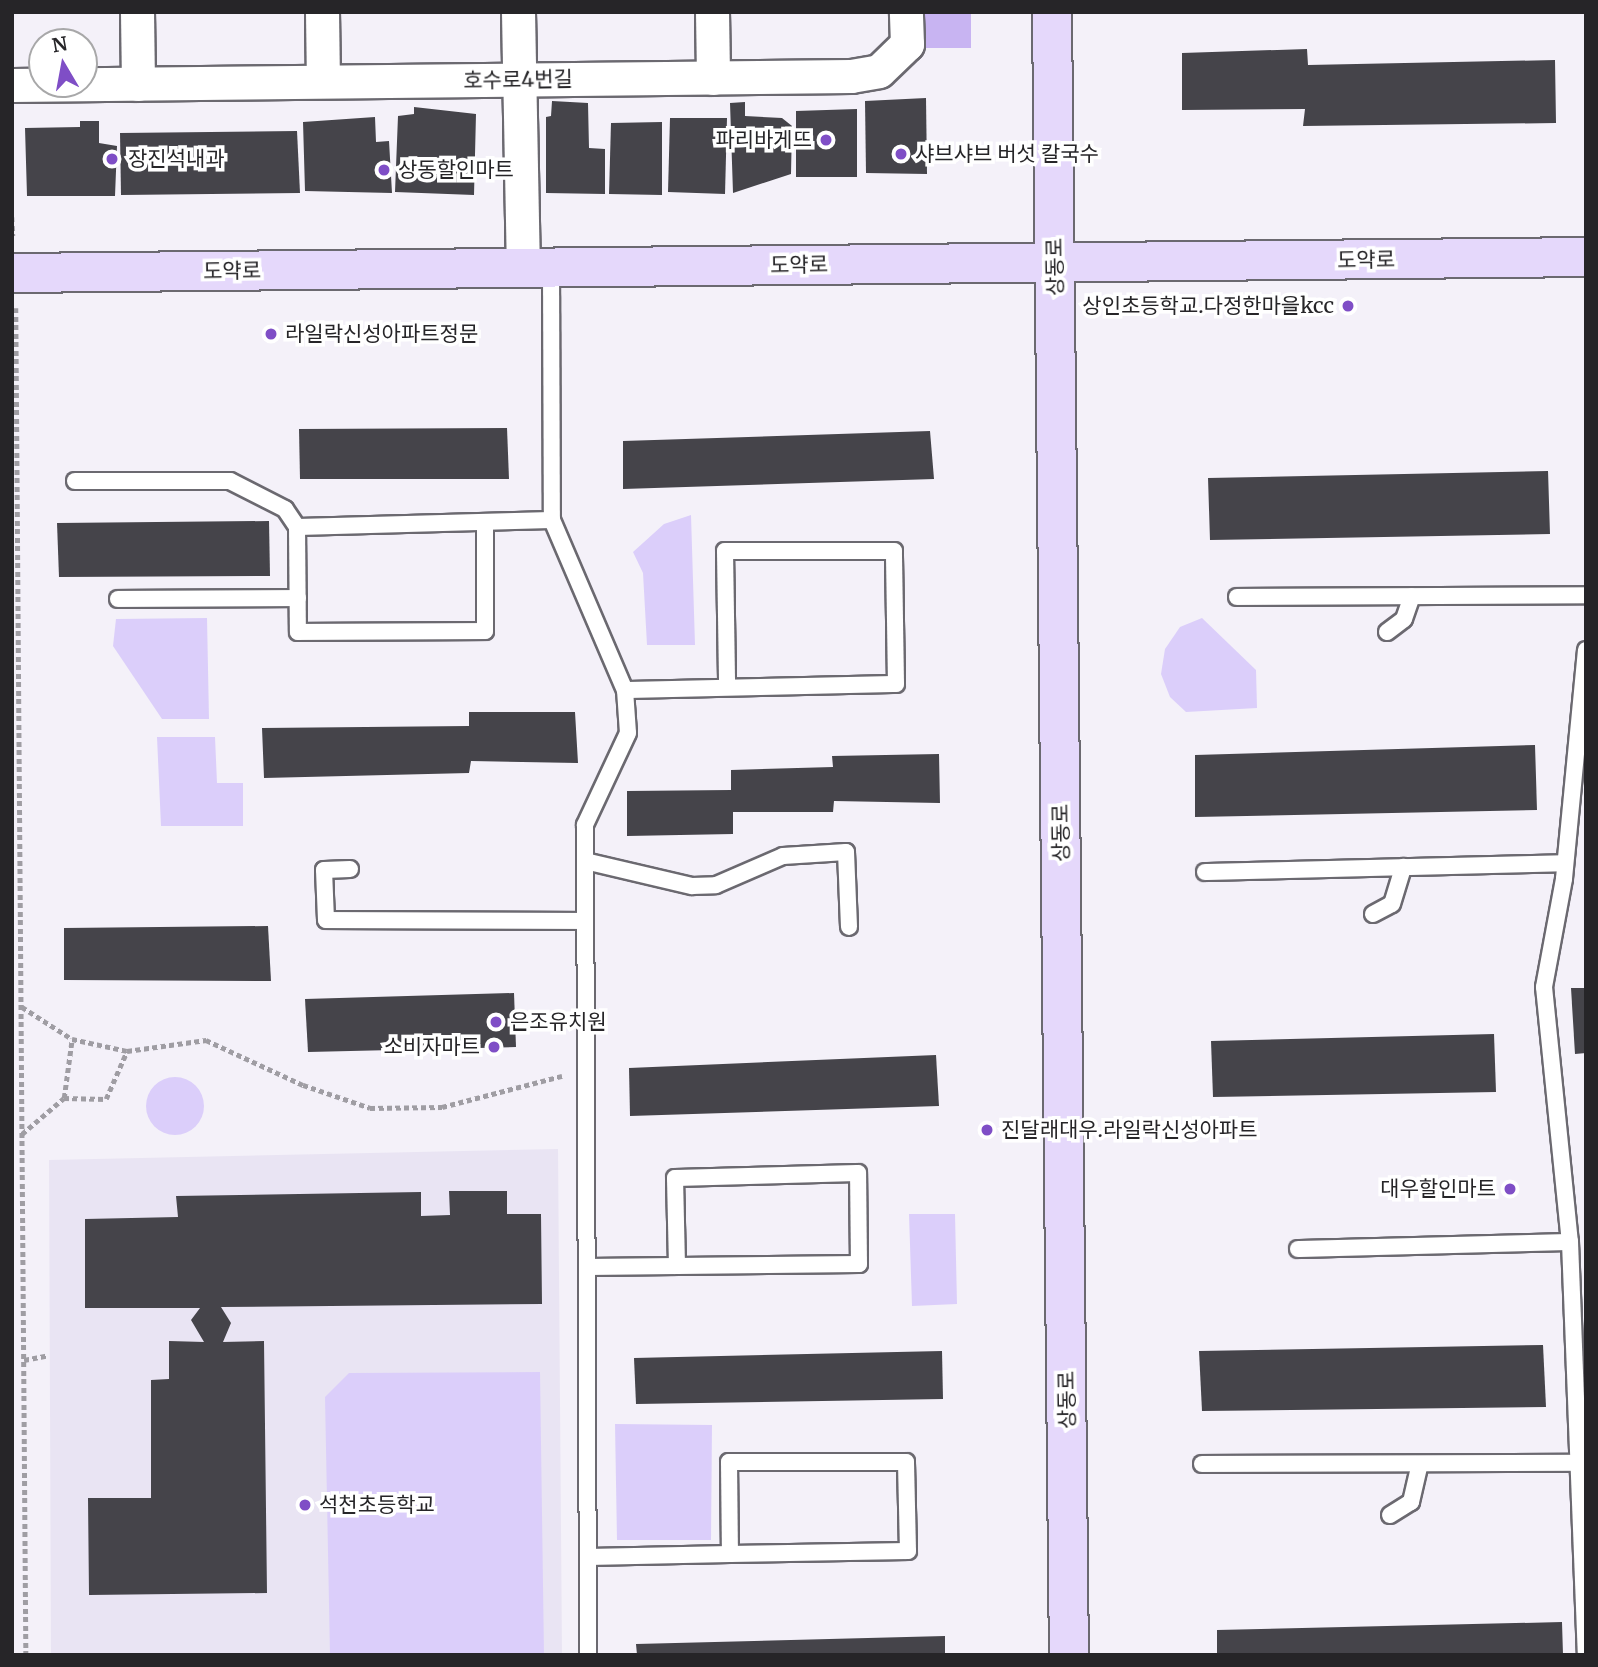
<!DOCTYPE html>
<meta charset="utf-8">
<style>
body{margin:0}
#map{position:relative;width:1598px;height:1667px;overflow:hidden;background:#f4f1f9;font-family:Merriweather,"Noto Sans KR",serif}
div>[style]{position:absolute}
[style*='--x']{left:calc(var(--x)*1px);top:calc(var(--y)*1px);width:calc(var(--w)*1px);rotate:calc(var(--a)*1deg)}
.built>*{inset:0;background:#e9e4f3}
.green>*{inset:0;background:#dbcefa}
.round{border-radius:50%}
.forest>*{inset:0;background:#c8b4f2}
.building>*{inset:0;background:#45444a}
.path>*{height:4.5px;margin-top:-2.25px;transform-origin:0;background:repeating-linear-gradient(90deg,#9f9da3 0 5px,transparent 0 8.5px)}
.roads{filter:drop-shadow(2px 0 #6b6970) drop-shadow(-2px 0 #6b6970) drop-shadow(0 2px #6b6970) drop-shadow(0 -2px #6b6970)}
.lane>*{height:16px;margin:-8px;padding:0 8px;transform-origin:8px;border-radius:8px;background:#fff}
.street>*{height:33px;margin:-16.5px;padding:0 16.5px;transform-origin:16.5px;border-radius:16.5px;background:#fff}
.secondary>*{height:38px;margin:-19px;padding:0 19px;transform-origin:19px;border-radius:19px;background:#e5d8fb}
.dots>*{width:19px;height:19px;translate:-50% -50%;box-sizing:border-box;border:4px solid #fff;border-radius:50%}
span{translate:-50% -50%;white-space:nowrap;text-align:center;line-height:1.15;-webkit-text-stroke:7px #fff;paint-order:stroke}
.street-label{font-size:21px;color:#262528}
.poi-label{font-size:21px;color:#262528}
.right{translate:-100% -50%;text-align:right}
.left{translate:0 -50%;text-align:left}
.frame{position:absolute;inset:0;border:14px solid #262528;pointer-events:none}
.north{position:absolute;left:28px;top:28px;width:70px;height:70px;box-sizing:border-box;background:#fff;border:2px solid #a8a8a9;border-radius:50%;rotate:350deg;font-size:19px;font-weight:700;line-height:28px;text-align:center;color:#262528}
.north::after{content:'';display:block;margin:auto;width:24px;height:32px;background:#7f4ec6;clip-path:polygon(50% 0,100% 100%,50% 72%,0 100%)}
</style>
<div id="map">
<div class="built">
<div style="clip-path:polygon(558px 1149px,562px 1655px,51px 1655px,49px 1160px)"></div>
</div>
<div class="green">
<div style="clip-path:polygon(691px 515px,695px 645px,647px 645px,643px 573px,633px 552px,664px 524px)"></div>
<div style="clip-path:polygon(207px 618px,209px 719px,162px 719px,113px 646px,116px 619px)"></div>
<div style="clip-path:polygon(1202px 618px,1256px 670px,1257px 708px,1186px 712px,1170px 697px,1161px 674px,1165px 649px,1180px 627px)"></div>
<div style="clip-path:polygon(215px 737px,217px 783px,243px 783px,243px 826px,161px 826px,157px 737px)"></div>
<div class="round" style="left:146px;top:1077px;width:58px;height:58px"></div>
<div style="clip-path:polygon(909px 1214px,955px 1214px,957px 1304px,912px 1306px)"></div>
<div style="clip-path:polygon(540px 1372px,544px 1655px,330px 1655px,325px 1397px,349px 1373px)"></div>
<div style="clip-path:polygon(615px 1424px,712px 1425px,711px 1540px,617px 1540px)"></div>
</div>
<div class="forest">
<div style="clip-path:polygon(924px 12px,971px 12px,971px 48px,925px 48px)"></div>
</div>
<div class="building">
<div style="clip-path:polygon(1307px 49px,1308px 65px,1555px 60px,1556px 123px,1303px 126px,1305px 109px,1182px 110px,1182px 53px)"></div>
<div style="clip-path:polygon(926px 98px,927px 174px,866px 173px,865px 101px)"></div>
<div style="clip-path:polygon(552px 101px,588px 103px,589px 148px,605px 149px,605px 194px,546px 193px,546px 117px,551px 116px)"></div>
<div style="clip-path:polygon(745px 102px,745px 116px,782px 118px,792px 126px,791px 174px,733px 193px,730px 103px)"></div>
<div style="clip-path:polygon(414px 107px,476px 114px,474px 195px,395px 192px,398px 116px,414px 114px)"></div>
<div style="clip-path:polygon(857px 109px,857px 177px,796px 177px,796px 111px)"></div>
<div style="clip-path:polygon(375px 117px,376px 142px,389px 141px,392px 193px,305px 191px,303px 122px)"></div>
<div style="clip-path:polygon(670px 118px,727px 118px,725px 194px,668px 192px)"></div>
<div style="clip-path:polygon(80px 121px,99px 121px,99px 143px,117px 146px,115px 196px,27px 196px,25px 128px,80px 127px)"></div>
<div style="clip-path:polygon(662px 122px,662px 195px,609px 194px,611px 123px)"></div>
<div style="clip-path:polygon(297px 131px,300px 193px,121px 195px,120px 133px)"></div>
<div style="clip-path:polygon(507px 428px,509px 479px,300px 479px,299px 429px)"></div>
<div style="clip-path:polygon(930px 431px,934px 479px,623px 489px,623px 441px)"></div>
<div style="clip-path:polygon(1548px 471px,1550px 534px,1210px 540px,1208px 478px)"></div>
<div style="clip-path:polygon(269px 521px,270px 576px,59px 577px,57px 523px)"></div>
<div style="clip-path:polygon(469px 712px,575px 712px,578px 763px,471px 761px,469px 773px,264px 778px,262px 728px,469px 726px)"></div>
<div style="clip-path:polygon(1535px 745px,1537px 810px,1195px 817px,1195px 755px)"></div>
<div style="clip-path:polygon(939px 754px,940px 803px,834px 801px,833px 812px,733px 812px,733px 834px,627px 836px,627px 791px,731px 790px,731px 770px,833px 767px,832px 756px)"></div>
<div style="clip-path:polygon(268px 926px,271px 981px,64px 980px,64px 928px)"></div>
<div style="clip-path:polygon(1571px 988px,1586px 988px,1586px 1053px,1575px 1054px)"></div>
<div style="clip-path:polygon(514px 993px,516px 1047px,308px 1052px,305px 999px)"></div>
<div style="clip-path:polygon(1494px 1034px,1496px 1092px,1213px 1097px,1211px 1041px)"></div>
<div style="clip-path:polygon(936px 1055px,939px 1106px,630px 1116px,629px 1068px)"></div>
<div style="clip-path:polygon(449px 1191px,507px 1191px,507px 1214px,541px 1214px,542px 1304px,221px 1307px,231px 1323px,223px 1342px,264px 1341px,267px 1593px,89px 1595px,88px 1498px,151px 1498px,151px 1380px,169px 1379px,169px 1341px,204px 1342px,191px 1320px,200px 1308px,85px 1308px,85px 1219px,178px 1217px,176px 1196px,421px 1192px,421px 1216px,450px 1215px)"></div>
<div style="clip-path:polygon(1543px 1345px,1546px 1407px,1202px 1411px,1199px 1351px)"></div>
<div style="clip-path:polygon(942px 1351px,943px 1399px,636px 1404px,634px 1358px)"></div>
<div style="clip-path:polygon(1562px 1622px,1563px 1655px,1217px 1655px,1217px 1630px)"></div>
<div style="clip-path:polygon(945px 1636px,945px 1655px,637px 1655px,636px 1644px)"></div>
</div>
<div class="path">
<div style="--x:12;--y:217;--w:19;--a:87"></div>
<div style="--x:16;--y:308;--w:1347;--a:89.57"></div>
<div style="--x:22;--y:1007;--w:59;--a:32.6"></div>
<div style="--x:72;--y:1039;--w:56;--a:12.3"></div>
<div style="--x:127;--y:1051;--w:80;--a:-7.9"></div>
<div style="--x:206;--y:1040;--w:107;--a:24.9"></div>
<div style="--x:303;--y:1085;--w:71;--a:18.9"></div>
<div style="--x:370;--y:1108;--w:72;--a:-0.8"></div>
<div style="--x:442;--y:1107;--w:124;--a:-14.5"></div>
<div style="--x:64;--y:1098;--w:60;--a:-82.3"></div>
<div style="--x:22;--y:1134;--w:55;--a:-40.6"></div>
<div style="--x:64;--y:1098;--w:42;--a:1.4"></div>
<div style="--x:106;--y:1099;--w:52;--a:-66.4"></div>
<div style="--x:24;--y:1360;--w:25;--a:-11"></div>
</div>
<div class="roads">
<div class="lane">
<div style="--x:551;--y:268;--w:252;--a:89.8"></div>
<div style="--x:552;--y:520;--w:185;--a:66.8"></div>
<div style="--x:625;--y:690;--w:43;--a:86"></div>
<div style="--x:628;--y:733;--w:102;--a:115.1"></div>
<div style="--x:585;--y:825;--w:830;--a:89.79"></div>
<div style="--x:75;--y:481;--w:155;--a:0"></div>
<div style="--x:230;--y:481;--w:62;--a:27"></div>
<div style="--x:285;--y:509;--w:22;--a:56"></div>
<div style="--x:297;--y:527;--w:255;--a:-1.6"></div>
<div style="--x:297;--y:527;--w:105;--a:89.5"></div>
<div style="--x:298;--y:632;--w:187;--a:-0.3"></div>
<div style="--x:485;--y:631;--w:108;--a:-90"></div>
<div style="--x:1237;--y:597;--w:349;--a:-0.3"></div>
<div style="--x:118;--y:599;--w:180;--a:-0.3"></div>
<div style="--x:1387;--y:632;--w:21;--a:-37"></div>
<div style="--x:1404;--y:619;--w:24;--a:-71"></div>
<div style="--x:1586;--y:650;--w:230;--a:95.5"></div>
<div style="--x:1564;--y:879;--w:110;--a:100.5"></div>
<div style="--x:1544;--y:987;--w:256;--a:84.2"></div>
<div style="--x:1570;--y:1242;--w:410;--a:87.8"></div>
<div style="--x:625;--y:690;--w:271;--a:-1.3"></div>
<div style="--x:896;--y:684;--w:133;--a:-90.9"></div>
<div style="--x:894;--y:551;--w:169;--a:180"></div>
<div style="--x:725;--y:551;--w:134;--a:89.1"></div>
<div style="--x:585;--y:861;--w:110;--a:13.2"></div>
<div style="--x:692;--y:886;--w:24;--a:-2"></div>
<div style="--x:716;--y:885;--w:73;--a:-23.4"></div>
<div style="--x:783;--y:856;--w:63;--a:-3.6"></div>
<div style="--x:846;--y:852;--w:75;--a:87.7"></div>
<div style="--x:350;--y:869;--w:26;--a:178"></div>
<div style="--x:324;--y:870;--w:50;--a:87.7"></div>
<div style="--x:326;--y:920;--w:259;--a:0.2"></div>
<div style="--x:1205;--y:872;--w:360;--a:-1.4"></div>
<div style="--x:1373;--y:914;--w:21;--a:-28"></div>
<div style="--x:1392;--y:904;--w:39;--a:-73"></div>
<div style="--x:1298;--y:1249;--w:272;--a:-1.5"></div>
<div style="--x:587;--y:1267;--w:90;--a:-0.6"></div>
<div style="--x:677;--y:1266;--w:182;--a:-0.6"></div>
<div style="--x:859;--y:1264;--w:91;--a:-90.6"></div>
<div style="--x:858;--y:1173;--w:183;--a:178.4"></div>
<div style="--x:675;--y:1178;--w:88;--a:88.7"></div>
<div style="--x:1202;--y:1464;--w:377;--a:-0.2"></div>
<div style="--x:1390;--y:1515;--w:25;--a:-32"></div>
<div style="--x:1411;--y:1502;--w:39;--a:-77"></div>
<div style="--x:588;--y:1557;--w:142;--a:-1.2"></div>
<div style="--x:730;--y:1554;--w:178;--a:-1"></div>
<div style="--x:908;--y:1551;--w:89;--a:-91.3"></div>
<div style="--x:906;--y:1462;--w:177;--a:180"></div>
<div style="--x:729;--y:1462;--w:92;--a:89.4"></div>
</div>
<div class="street">
<div style="--x:137;--y:12;--w:72;--a:89.2"></div>
<div style="--x:322;--y:12;--w:69;--a:89.2"></div>
<div style="--x:518;--y:12;--w:256;--a:88.9"></div>
<div style="--x:712;--y:12;--w:66;--a:89.1"></div>
<div style="--x:12;--y:85;--w:839;--a:-0.61"></div>
<div style="--x:851;--y:76;--w:28;--a:-10"></div>
<div style="--x:879;--y:71;--w:39;--a:-44"></div>
<div style="--x:907;--y:44;--w:32;--a:-92"></div>
</div>
<div class="secondary">
<div style="--x:1052;--y:12;--w:1643;--a:89.41"></div>
<div style="--x:12;--y:273;--w:1574;--a:-0.58"></div>
</div>
</div>
<div class="dots">
<div style="left:826px;top:140px;background:#7f4ec6"></div>
<div style="left:901px;top:154px;background:#7f4ec6"></div>
<div style="left:112px;top:159px;background:#7f4ec6"></div>
<div style="left:384px;top:170px;background:#7f4ec6"></div>
<div style="left:1348px;top:306px;background:#7f4ec6"></div>
<div style="left:271px;top:334px;background:#7f4ec6"></div>
<div style="left:496px;top:1022px;background:#7f4ec6"></div>
<div style="left:494px;top:1047px;background:#7f4ec6"></div>
<div style="left:987px;top:1130px;background:#7f4ec6"></div>
<div style="left:1510px;top:1189px;background:#7f4ec6"></div>
<div style="left:305px;top:1505px;background:#7f4ec6"></div>
</div>
<div class="street-label">
<span style="left:518px;top:80px;rotate:-1deg">호수로4번길</span>
<span style="left:1366px;top:260px;rotate:-1deg">도약로</span>
<span style="left:799px;top:265px;rotate:-1deg">도약로</span>
<span style="left:1055px;top:267px;rotate:-91deg">상동로</span>
<span style="left:232px;top:271px;rotate:-1deg">도약로</span>
<span style="left:1061px;top:833px;rotate:-91deg">상동로</span>
<span style="left:1067px;top:1400px;rotate:-91deg">상동로</span>
</div>
<div class="poi-label">
<span class="right" style="left:812px;top:140px">파리바게뜨</span>
<span class="left" style="left:915px;top:154px">샤브샤브 버섯 칼국수</span>
<span class="left" style="left:128px;top:159px">장진석내과</span>
<span class="left" style="left:398px;top:170px">상동할인마트</span>
<span class="right" style="left:1334px;top:306px">상인초등학교.다정한마을kcc</span>
<span class="left" style="left:285px;top:334px">라일락신성아파트정문</span>
<span class="left" style="left:510px;top:1022px">은조유치원</span>
<span class="right" style="left:480px;top:1047px">소비자마트</span>
<span class="left" style="left:1001px;top:1130px">진달래대우.라일락신성아파트</span>
<span class="right" style="left:1496px;top:1189px">대우할인마트</span>
<span class="left" style="left:319px;top:1505px">석천초등학교</span>
</div>
<div class="frame"></div>
<div class="north">N</div>
</div>
